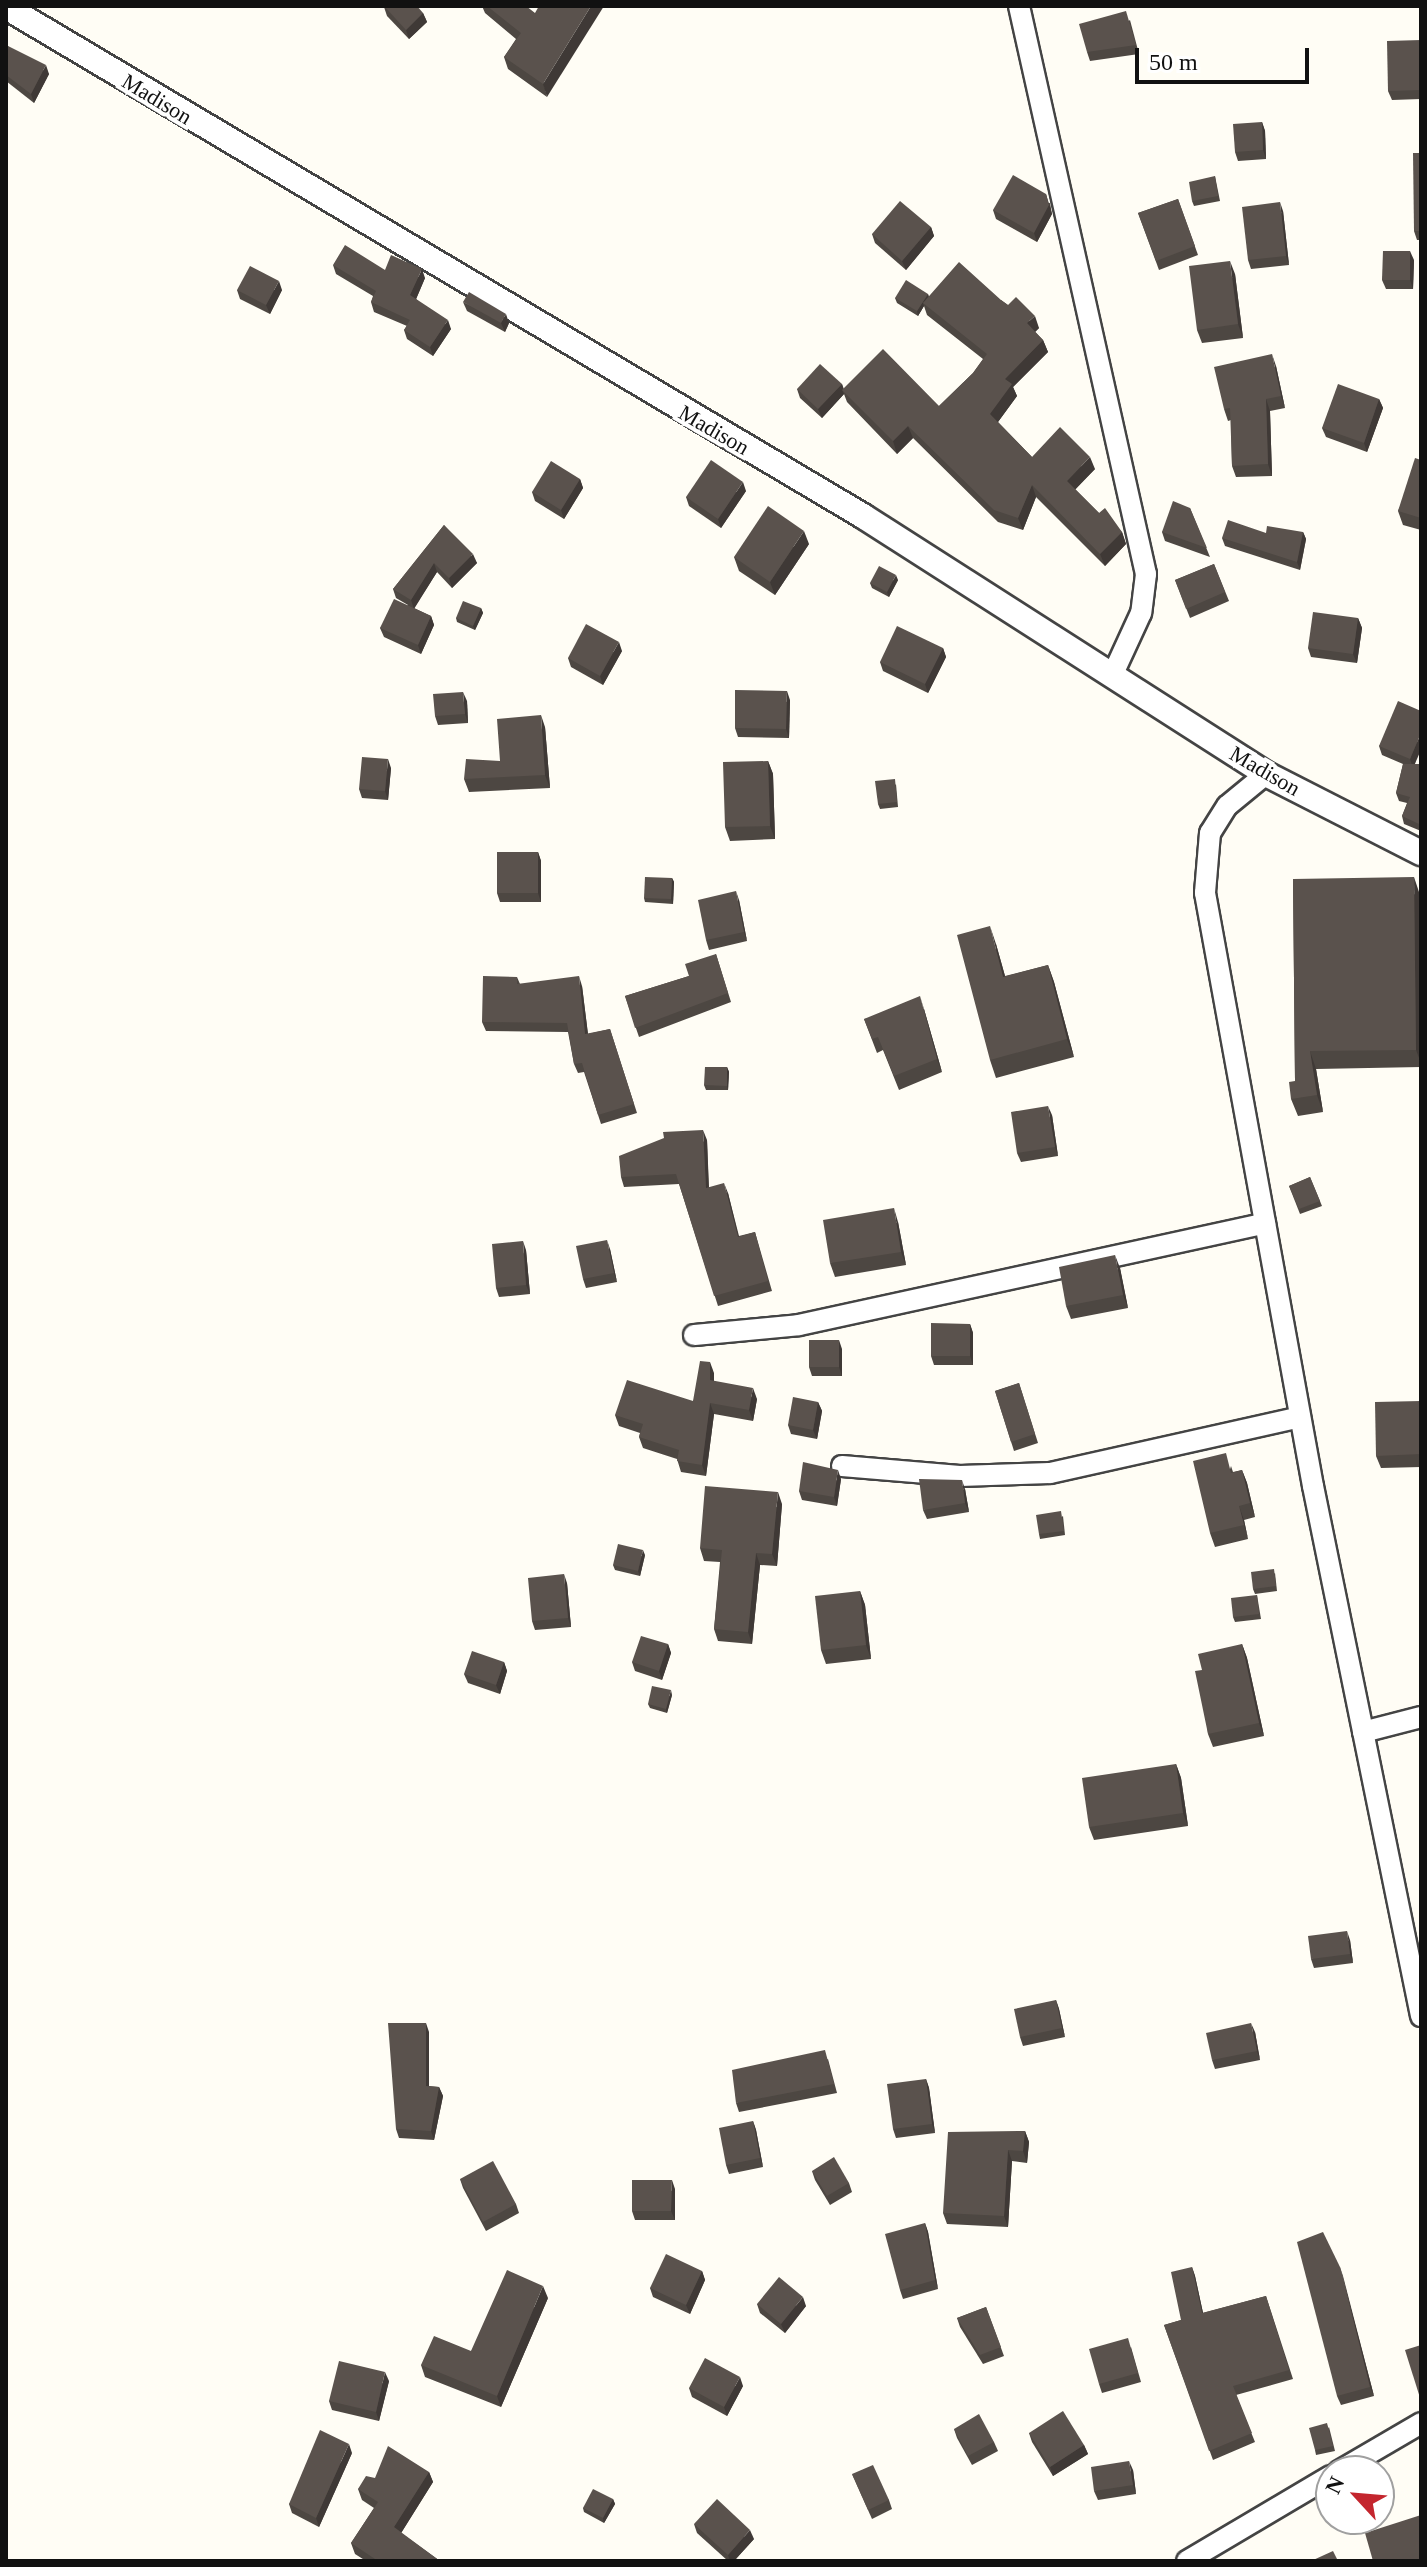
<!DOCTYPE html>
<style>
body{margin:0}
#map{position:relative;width:1427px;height:2567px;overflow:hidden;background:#fffdf5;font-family:Georgia,serif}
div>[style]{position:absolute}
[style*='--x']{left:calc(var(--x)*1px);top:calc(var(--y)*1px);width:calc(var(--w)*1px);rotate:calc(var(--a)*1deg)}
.roads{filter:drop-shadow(2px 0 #444) drop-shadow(-2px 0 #444) drop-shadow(0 2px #444) drop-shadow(0 -2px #444)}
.minor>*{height:20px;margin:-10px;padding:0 10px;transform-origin:10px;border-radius:10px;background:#fff}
.tertiary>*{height:24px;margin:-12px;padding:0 12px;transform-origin:12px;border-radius:12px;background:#fff}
.wall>*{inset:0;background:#4d4742}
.shaded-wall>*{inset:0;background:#3f3936}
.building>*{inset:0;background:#5a524d}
span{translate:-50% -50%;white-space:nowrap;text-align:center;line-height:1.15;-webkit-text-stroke:8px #fff;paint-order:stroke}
.street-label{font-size:22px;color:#111}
.frame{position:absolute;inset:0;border:8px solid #111;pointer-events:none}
.north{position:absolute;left:1315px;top:2455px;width:80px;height:80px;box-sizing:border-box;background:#fff;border:2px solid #a0a0a0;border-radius:50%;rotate:296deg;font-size:22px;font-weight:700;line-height:32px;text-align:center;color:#111}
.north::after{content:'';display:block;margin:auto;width:28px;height:36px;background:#c4262e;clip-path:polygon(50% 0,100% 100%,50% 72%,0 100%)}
.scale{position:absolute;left:1135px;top:48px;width:174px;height:36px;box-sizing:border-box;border:4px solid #111;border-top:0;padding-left:10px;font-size:24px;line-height:28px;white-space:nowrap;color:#111;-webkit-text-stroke:6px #fff;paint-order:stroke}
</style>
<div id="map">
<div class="roads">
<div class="minor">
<div style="--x:1019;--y:6;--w:582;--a:77.4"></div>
<div style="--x:1146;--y:574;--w:39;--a:97"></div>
<div style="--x:1141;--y:613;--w:69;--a:114.7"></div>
<div style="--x:1266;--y:774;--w:50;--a:140.6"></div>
<div style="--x:1227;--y:806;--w:32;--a:122"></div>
<div style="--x:1210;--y:833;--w:60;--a:94.8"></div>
<div style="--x:1205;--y:893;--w:603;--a:79.68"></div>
<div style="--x:1313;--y:1486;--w:541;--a:78.48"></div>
<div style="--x:694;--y:1335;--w:105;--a:-5.4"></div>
<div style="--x:799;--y:1325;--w:477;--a:-12.3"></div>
<div style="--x:842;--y:1466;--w:118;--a:4.8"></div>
<div style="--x:960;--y:1476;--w:90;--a:-1.9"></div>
<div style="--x:1050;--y:1473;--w:256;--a:-12.6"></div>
<div style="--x:1363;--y:1732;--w:60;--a:-14.5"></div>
<div style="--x:1339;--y:2471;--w:95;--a:-30.3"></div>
<div style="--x:1187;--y:2561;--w:167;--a:-30.6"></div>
</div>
<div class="tertiary">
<div style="--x:6;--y:7;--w:997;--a:30.71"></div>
<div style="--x:863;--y:516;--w:479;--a:32.6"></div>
<div style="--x:1266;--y:774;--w:174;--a:27"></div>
</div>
</div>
<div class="wall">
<div style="clip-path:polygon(482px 6px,526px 6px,547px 97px,508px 69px,504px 57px,516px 39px,485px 13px)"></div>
<div style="clip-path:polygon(384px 7px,423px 13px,427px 22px,409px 39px,387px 16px)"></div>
<div style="clip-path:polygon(1130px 20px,1139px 54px,1090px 61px,1087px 52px)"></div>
<div style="clip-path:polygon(1421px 40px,1421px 99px,1392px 100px,1388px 91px)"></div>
<div style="clip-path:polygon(6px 45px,49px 74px,34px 103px,6px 81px)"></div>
<div style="clip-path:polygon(1262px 122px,1265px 131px,1266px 159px,1238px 161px,1235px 152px)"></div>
<div style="clip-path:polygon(1421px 153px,1421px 240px,1417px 240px,1414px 231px)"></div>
<div style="clip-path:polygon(1215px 176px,1220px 201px,1194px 206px,1192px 201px)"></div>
<div style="clip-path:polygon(1178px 199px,1198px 255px,1159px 270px,1138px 213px)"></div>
<div style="clip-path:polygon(1050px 203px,1052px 214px,1037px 242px,996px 219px,993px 210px)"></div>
<div style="clip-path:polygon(1283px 211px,1289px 265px,1251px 269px,1248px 260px)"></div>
<div style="clip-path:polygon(931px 227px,934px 236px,906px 270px,875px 243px,872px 234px)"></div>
<div style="clip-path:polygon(1414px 260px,1413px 289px,1386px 289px,1382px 280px)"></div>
<div style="clip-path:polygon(333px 265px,385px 270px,425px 278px,416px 299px,451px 329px,433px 356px,407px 339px,404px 330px,407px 326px,374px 312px,371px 302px,373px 296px,336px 274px)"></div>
<div style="clip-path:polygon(1235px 274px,1243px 338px,1202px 343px,1197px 330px)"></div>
<div style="clip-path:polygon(237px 290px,282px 290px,270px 314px,240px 299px)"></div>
<div style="clip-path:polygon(928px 294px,929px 297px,1001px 300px,1039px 328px,1035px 332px,1043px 340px,1048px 352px,1013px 387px,1017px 396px,998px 422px,1032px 457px,1095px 469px,1075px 489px,1099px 513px,1122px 532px,1126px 544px,1105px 566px,1036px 497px,1023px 530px,998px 522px,913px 438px,897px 454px,847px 402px,844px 394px,822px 418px,800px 398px,797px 389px,842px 384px,843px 389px,939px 406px,973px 373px,983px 359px,927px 315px,924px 306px,918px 316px,897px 303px,895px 298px)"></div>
<div style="clip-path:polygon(463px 302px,509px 323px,505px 332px,467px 311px)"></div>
<div style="clip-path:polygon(1276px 366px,1285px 408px,1270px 411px,1272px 476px,1236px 477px,1232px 466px,1231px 420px,1228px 421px,1224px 409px)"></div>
<div style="clip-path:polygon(1379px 399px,1383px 408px,1367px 452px,1326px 437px,1322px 428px)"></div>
<div style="clip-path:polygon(1421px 460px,1421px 530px,1403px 525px,1398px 511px)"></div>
<div style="clip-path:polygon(580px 479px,583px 488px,564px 519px,535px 501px,532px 492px)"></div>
<div style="clip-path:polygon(746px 491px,721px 528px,689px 506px,686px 497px)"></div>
<div style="clip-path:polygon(1190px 508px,1210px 557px,1165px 541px,1162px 532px)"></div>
<div style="clip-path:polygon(444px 525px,477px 563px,452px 588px,437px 572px,414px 608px,431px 616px,434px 625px,421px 654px,384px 637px,380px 628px,408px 605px,396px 598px,393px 589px)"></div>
<div style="clip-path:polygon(1303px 532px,1306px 539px,1300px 570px,1225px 546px,1222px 538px,1266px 533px)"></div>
<div style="clip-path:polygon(809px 544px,775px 595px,739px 571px,734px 557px)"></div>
<div style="clip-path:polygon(1214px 564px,1229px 601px,1190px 618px,1175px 580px)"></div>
<div style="clip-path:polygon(898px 580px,889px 597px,872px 588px,870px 583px)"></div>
<div style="clip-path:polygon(481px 608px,483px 613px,475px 630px,457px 622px,456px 618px)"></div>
<div style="clip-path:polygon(1358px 618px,1362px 628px,1357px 663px,1311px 657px,1308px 648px)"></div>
<div style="clip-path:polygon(943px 648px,946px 657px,928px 693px,883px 671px,880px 662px)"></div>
<div style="clip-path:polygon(622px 651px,603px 685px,571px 667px,568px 658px)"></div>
<div style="clip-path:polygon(790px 700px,789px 738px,738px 737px,735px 728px)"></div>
<div style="clip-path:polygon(467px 701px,468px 723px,438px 725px,435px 716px)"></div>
<div style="clip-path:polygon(1421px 711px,1415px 764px,1421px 764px,1421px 831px,1404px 824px,1402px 816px,1407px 803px,1399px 801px,1396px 793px,1403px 764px,1382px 755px,1379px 746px)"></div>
<div style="clip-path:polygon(545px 727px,550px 788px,469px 792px,464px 779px,500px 761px)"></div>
<div style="clip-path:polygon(768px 761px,773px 774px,775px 839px,730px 841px,725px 827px)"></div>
<div style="clip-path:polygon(391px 768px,388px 800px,362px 798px,359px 789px)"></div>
<div style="clip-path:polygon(896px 784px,898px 807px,880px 809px,878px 804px)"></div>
<div style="clip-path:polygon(538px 852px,541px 861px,541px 902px,500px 902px,497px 893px)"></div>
<div style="clip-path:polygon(672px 878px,674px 882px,673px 904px,645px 902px,644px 898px)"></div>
<div style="clip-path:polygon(1293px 879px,1420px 895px,1421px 1067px,1316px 1069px,1323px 1112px,1298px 1116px,1291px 1099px,1295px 1081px)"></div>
<div style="clip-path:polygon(739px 900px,747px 941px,709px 950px,706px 940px)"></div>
<div style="clip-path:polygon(996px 944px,1005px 976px,1048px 965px,1054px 982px,1074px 1057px,996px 1078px,990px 1060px)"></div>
<div style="clip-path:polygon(716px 954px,731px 1002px,639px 1037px,625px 996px,689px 976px)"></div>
<div style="clip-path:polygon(517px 977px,520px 984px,582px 986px,588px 1034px,610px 1029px,637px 1113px,601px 1124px,584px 1072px,578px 1073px,574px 1064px,568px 1032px,486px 1031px,482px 1022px)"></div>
<div style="clip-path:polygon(924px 1009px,942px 1072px,899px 1090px,883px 1050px,877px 1053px,864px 1019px)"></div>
<div style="clip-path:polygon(727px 1067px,729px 1072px,728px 1090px,706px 1090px,704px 1085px)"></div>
<div style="clip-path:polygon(1052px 1115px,1058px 1156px,1021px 1162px,1017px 1153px)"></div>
<div style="clip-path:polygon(707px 1140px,709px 1187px,728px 1193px,739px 1236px,755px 1232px,772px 1291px,718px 1306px,679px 1184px,624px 1187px,621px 1177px)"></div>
<div style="clip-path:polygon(1310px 1177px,1322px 1206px,1300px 1214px,1289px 1186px)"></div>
<div style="clip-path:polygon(898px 1222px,906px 1265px,835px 1277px,830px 1263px)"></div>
<div style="clip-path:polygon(610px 1249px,617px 1282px,586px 1288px,583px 1279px)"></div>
<div style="clip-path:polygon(526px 1250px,530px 1294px,499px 1297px,496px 1288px)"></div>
<div style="clip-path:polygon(1120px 1268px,1128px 1308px,1071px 1319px,1066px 1306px)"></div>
<div style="clip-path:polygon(970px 1324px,973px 1333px,973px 1365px,934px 1365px,931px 1356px)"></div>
<div style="clip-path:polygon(842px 1349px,842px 1376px,812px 1376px,809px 1367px)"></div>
<div style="clip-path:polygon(714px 1373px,714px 1381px,757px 1399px,753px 1421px,714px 1414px,706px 1476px,681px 1472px,677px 1459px,643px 1448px,639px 1437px,640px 1433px,619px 1426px,615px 1415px,693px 1401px)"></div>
<div style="clip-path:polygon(1019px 1383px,1038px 1443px,1014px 1451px,995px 1391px)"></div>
<div style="clip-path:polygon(1421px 1401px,1421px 1467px,1381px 1468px,1376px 1456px)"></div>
<div style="clip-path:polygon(818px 1402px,822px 1411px,817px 1439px,791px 1434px,788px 1425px)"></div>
<div style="clip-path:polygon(1231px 1466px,1233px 1472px,1242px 1470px,1247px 1483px,1255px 1517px,1244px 1520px,1248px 1539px,1215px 1547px,1210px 1533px)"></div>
<div style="clip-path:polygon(841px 1479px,837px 1506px,802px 1500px,799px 1491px)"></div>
<div style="clip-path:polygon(965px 1489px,969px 1512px,927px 1519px,923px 1510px)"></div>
<div style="clip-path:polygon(782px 1504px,777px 1566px,760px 1565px,752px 1644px,718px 1641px,714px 1629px,720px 1562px,704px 1561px,700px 1548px)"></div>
<div style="clip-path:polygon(1063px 1516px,1065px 1535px,1040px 1539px,1039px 1534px)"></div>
<div style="clip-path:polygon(645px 1555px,640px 1576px,615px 1570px,613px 1565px)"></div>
<div style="clip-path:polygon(1275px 1573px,1277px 1591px,1255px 1594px,1253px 1589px)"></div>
<div style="clip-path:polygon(567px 1583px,571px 1627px,535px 1630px,532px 1621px)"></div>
<div style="clip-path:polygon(860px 1591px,865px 1605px,871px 1659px,826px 1664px,821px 1650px)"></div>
<div style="clip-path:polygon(1257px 1595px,1261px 1619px,1235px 1622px,1233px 1617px)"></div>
<div style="clip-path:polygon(668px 1644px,671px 1653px,662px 1680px,635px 1671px,632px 1662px)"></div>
<div style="clip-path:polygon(1242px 1644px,1247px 1658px,1264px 1736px,1213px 1747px,1208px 1734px,1202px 1670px)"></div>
<div style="clip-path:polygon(504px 1662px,507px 1671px,500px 1694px,468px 1683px,464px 1674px)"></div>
<div style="clip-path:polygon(672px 1695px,667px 1713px,650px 1708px,648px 1704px)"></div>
<div style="clip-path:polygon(1176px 1764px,1181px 1778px,1188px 1826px,1094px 1840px,1089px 1827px)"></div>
<div style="clip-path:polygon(1350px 1940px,1353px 1963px,1314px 1968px,1311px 1959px)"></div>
<div style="clip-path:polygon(1056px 2000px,1059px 2009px,1065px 2037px,1023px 2046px,1020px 2037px)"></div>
<div style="clip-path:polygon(429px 2032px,429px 2086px,439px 2087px,443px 2096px,434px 2140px,399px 2138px,396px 2129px)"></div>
<div style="clip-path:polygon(1255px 2032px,1260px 2060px,1215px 2069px,1212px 2060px)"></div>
<div style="clip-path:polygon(828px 2059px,837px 2093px,739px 2112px,736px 2103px)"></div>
<div style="clip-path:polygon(926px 2079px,929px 2088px,935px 2133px,896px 2138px,893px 2129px)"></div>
<div style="clip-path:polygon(753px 2121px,756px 2130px,763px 2167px,729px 2174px,726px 2165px)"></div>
<div style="clip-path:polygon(1025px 2131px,1029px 2142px,1027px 2163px,1012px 2161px,1008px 2227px,947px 2224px,943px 2213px)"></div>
<div style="clip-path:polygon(812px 2171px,849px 2183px,852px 2192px,830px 2205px,815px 2180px)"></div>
<div style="clip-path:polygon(460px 2179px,516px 2204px,519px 2213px,486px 2231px,463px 2188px)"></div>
<div style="clip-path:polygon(675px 2189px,675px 2220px,635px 2220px,632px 2211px)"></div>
<div style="clip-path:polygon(925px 2223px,928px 2232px,938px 2289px,903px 2299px,900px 2290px)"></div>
<div style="clip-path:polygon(1192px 2267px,1195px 2276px,1203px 2313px,1266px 2296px,1293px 2379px,1236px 2395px,1255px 2442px,1213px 2460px,1164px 2325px,1181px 2320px)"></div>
<div style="clip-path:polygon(1340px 2267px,1374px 2396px,1341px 2405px,1337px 2396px)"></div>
<div style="clip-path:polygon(702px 2271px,705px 2280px,690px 2314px,653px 2297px,650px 2288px)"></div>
<div style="clip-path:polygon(548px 2298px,501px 2407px,425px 2377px,421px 2365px,471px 2351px)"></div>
<div style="clip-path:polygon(757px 2304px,806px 2306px,785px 2333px,760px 2313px)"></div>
<div style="clip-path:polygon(986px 2307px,1004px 2356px,983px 2364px,960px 2327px,957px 2318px)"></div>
<div style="clip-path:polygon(1131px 2347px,1141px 2382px,1102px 2393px,1099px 2384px)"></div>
<div style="clip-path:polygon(389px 2381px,379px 2421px,332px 2410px,329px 2401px)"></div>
<div style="clip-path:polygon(743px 2386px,727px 2416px,692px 2397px,689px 2388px)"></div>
<div style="clip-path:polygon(1329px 2427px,1335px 2451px,1316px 2455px,1315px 2450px)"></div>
<div style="clip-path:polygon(954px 2429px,994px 2442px,998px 2451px,972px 2465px,957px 2438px)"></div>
<div style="clip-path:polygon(1029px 2433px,1084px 2445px,1088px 2454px,1053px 2476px,1032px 2442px)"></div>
<div style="clip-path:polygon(352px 2453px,319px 2527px,292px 2513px,289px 2504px)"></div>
<div style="clip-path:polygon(1133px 2470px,1136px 2494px,1098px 2500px,1094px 2491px)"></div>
<div style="clip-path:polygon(429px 2472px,433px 2482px,401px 2533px,440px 2561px,366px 2561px,355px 2554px,351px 2543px,374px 2508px,362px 2500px,358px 2489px,375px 2478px)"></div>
<div style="clip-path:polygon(852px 2474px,889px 2500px,892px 2509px,872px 2519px)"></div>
<div style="clip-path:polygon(613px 2499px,615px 2504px,604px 2523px,584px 2512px,583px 2508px)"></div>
<div style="clip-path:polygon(694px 2524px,754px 2539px,734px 2561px,728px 2561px,697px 2533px)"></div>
</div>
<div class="shaded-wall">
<div style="clip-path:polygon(591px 6px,604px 6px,547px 97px,543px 84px)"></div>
<div style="clip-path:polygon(423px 13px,427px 22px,409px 39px,406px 30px)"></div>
<div style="clip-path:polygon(46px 65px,49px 74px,34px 103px,31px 94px)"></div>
<div style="clip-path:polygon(1262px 122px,1265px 131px,1266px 159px,1263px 150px)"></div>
<div style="clip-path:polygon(1046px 194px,1052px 214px,1037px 242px,1034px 233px)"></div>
<div style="clip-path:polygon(1280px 202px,1283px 211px,1289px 265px,1286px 256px)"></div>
<div style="clip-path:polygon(931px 227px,934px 236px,906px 270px,902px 261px)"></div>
<div style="clip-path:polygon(1410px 251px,1414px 260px,1413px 289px,1410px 280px)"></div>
<div style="clip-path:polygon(1230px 261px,1235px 274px,1243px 338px,1238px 324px)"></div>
<div style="clip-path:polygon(422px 269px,425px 278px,414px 304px,410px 295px)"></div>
<div style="clip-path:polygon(279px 281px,282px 290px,270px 314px,266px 305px)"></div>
<div style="clip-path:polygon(928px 294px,929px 298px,923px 303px,924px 306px,918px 316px,917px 311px)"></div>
<div style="clip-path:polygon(506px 314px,509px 323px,505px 332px,501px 323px)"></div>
<div style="clip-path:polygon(1035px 316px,1039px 328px,1031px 336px,1027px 323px)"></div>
<div style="clip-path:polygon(448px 320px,451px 329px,433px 356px,430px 347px)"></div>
<div style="clip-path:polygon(1043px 340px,1048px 352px,1013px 387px,1017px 396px,995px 426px,990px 414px,1005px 379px)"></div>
<div style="clip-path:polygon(1272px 354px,1276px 366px,1285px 408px,1281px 396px)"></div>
<div style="clip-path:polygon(842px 384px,845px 392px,842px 390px,844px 394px,822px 418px,818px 409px)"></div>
<div style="clip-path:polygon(1266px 399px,1270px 411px,1272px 476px,1268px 464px)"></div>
<div style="clip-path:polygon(1379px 399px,1383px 408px,1367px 452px,1364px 443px)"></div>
<div style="clip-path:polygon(908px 426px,913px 438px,897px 454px,893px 441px)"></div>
<div style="clip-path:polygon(1090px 457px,1095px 469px,1072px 493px,1067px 481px)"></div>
<div style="clip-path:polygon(580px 479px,583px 488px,564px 519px,561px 510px)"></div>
<div style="clip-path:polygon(743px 482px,746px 491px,721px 528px,718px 519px)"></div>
<div style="clip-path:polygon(1032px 485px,1036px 497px,1023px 530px,1018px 518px)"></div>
<div style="clip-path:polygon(804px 531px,809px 544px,775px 595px,770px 582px)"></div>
<div style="clip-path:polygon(1122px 532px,1126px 544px,1105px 566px,1100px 554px)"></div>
<div style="clip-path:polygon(1303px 532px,1306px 539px,1300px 570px,1297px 562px)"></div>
<div style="clip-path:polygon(473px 554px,477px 563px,452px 588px,449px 578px)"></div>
<div style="clip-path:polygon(434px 563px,437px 572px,414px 609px,411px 600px)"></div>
<div style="clip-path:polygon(896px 575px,898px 580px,889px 597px,887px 592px)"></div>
<div style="clip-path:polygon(481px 608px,483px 613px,475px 630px,473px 626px)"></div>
<div style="clip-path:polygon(431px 616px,434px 625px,421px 654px,418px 645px)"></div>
<div style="clip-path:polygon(1358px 618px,1362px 628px,1357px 663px,1353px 654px)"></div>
<div style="clip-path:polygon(619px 642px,622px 651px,603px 685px,600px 676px)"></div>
<div style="clip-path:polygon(943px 648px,946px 657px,928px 693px,925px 684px)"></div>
<div style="clip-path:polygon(787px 691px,790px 700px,789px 738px,786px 729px)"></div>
<div style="clip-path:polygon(463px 692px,467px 701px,468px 723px,465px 714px)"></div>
<div style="clip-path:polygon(541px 715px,545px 727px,550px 788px,545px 775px)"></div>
<div style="clip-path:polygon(1421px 733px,1421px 750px,1413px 768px,1410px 759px)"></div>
<div style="clip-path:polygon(388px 759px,391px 768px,388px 800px,385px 791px)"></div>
<div style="clip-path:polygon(768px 761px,773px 774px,775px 839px,770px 826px)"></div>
<div style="clip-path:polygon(538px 852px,541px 861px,541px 902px,538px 893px)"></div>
<div style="clip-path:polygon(1414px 877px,1420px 895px,1421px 1063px,1416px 1050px)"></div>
<div style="clip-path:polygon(672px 878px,674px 882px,673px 904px,671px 899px)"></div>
<div style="clip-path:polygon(736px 891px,739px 900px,747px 941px,744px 932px)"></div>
<div style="clip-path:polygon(990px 926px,996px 944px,1010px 994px,1003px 977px)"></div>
<div style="clip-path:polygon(1048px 965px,1054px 982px,1074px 1057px,1067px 1039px)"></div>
<div style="clip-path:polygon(579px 976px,582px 986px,589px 1043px,585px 1034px)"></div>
<div style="clip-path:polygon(920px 996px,924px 1009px,942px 1072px,937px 1059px)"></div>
<div style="clip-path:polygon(1310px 1051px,1316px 1069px,1323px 1112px,1317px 1095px)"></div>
<div style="clip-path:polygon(727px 1067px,729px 1072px,728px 1090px,727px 1086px)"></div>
<div style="clip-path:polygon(1048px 1106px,1052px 1115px,1058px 1156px,1055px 1147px)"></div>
<div style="clip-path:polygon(703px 1130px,707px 1140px,709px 1198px,706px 1188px)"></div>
<div style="clip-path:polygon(724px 1183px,728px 1193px,741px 1247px,738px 1237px)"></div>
<div style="clip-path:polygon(894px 1208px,898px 1222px,906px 1265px,901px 1252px)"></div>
<div style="clip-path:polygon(607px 1240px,610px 1249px,617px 1282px,614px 1273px)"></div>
<div style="clip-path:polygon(523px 1241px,526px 1250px,530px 1294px,526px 1285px)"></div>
<div style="clip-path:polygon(1115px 1255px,1120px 1268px,1128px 1308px,1123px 1295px)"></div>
<div style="clip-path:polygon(970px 1324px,973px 1333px,973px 1365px,970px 1356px)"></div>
<div style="clip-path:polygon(839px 1340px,842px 1349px,842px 1376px,839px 1367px)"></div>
<div style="clip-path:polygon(710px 1362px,714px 1373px,714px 1391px,710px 1380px)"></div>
<div style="clip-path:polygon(753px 1388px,757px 1399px,753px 1421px,749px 1410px)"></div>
<div style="clip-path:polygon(818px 1402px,822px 1411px,817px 1439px,813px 1430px)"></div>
<div style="clip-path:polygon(710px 1403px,714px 1414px,706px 1476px,702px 1465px)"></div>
<div style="clip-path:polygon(838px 1470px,841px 1479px,837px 1506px,834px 1497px)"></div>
<div style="clip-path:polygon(1242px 1470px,1247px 1483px,1255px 1517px,1250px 1503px)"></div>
<div style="clip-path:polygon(962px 1480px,965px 1489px,969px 1512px,965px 1503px)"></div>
<div style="clip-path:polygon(778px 1492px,782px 1504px,777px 1566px,772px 1554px)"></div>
<div style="clip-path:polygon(1239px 1506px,1244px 1520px,1248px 1539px,1244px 1525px)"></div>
<div style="clip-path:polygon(643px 1550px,645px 1555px,640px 1576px,638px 1571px)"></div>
<div style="clip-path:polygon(756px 1553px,760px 1565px,752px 1644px,748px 1632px)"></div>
<div style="clip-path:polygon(564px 1574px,567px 1583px,571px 1627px,568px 1618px)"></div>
<div style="clip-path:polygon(860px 1591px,865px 1605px,871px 1659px,866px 1645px)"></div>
<div style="clip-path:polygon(668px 1644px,671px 1653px,662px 1680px,659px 1671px)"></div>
<div style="clip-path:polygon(1242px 1644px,1247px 1658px,1264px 1736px,1259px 1723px)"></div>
<div style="clip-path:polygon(504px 1662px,507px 1671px,500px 1694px,496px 1685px)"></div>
<div style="clip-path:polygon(671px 1690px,672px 1695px,667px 1713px,666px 1709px)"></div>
<div style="clip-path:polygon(1176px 1764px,1181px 1778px,1188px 1826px,1183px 1813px)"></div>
<div style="clip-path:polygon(1347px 1931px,1350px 1940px,1353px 1963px,1350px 1954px)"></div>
<div style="clip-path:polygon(1056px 2000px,1059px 2009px,1065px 2037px,1062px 2028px)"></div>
<div style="clip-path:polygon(426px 2023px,429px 2032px,429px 2095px,426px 2086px)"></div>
<div style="clip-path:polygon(1251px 2023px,1255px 2032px,1260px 2060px,1257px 2051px)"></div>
<div style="clip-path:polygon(926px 2079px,929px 2088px,935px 2133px,932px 2124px)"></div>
<div style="clip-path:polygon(439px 2087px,443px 2096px,434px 2140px,431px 2131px)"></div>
<div style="clip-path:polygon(753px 2121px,756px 2130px,763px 2167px,760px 2158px)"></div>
<div style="clip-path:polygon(1025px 2131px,1029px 2142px,1027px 2163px,1023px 2151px)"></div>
<div style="clip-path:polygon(1008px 2150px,1012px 2161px,1008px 2227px,1004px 2216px)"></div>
<div style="clip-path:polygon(672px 2180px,675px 2189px,675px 2220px,671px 2211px)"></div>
<div style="clip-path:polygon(925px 2223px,928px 2232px,938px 2289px,935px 2280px)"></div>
<div style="clip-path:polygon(1192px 2267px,1195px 2276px,1205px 2322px,1202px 2313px)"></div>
<div style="clip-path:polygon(1340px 2267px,1343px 2276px,1374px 2396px,1370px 2387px)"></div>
<div style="clip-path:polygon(702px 2271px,705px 2280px,690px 2314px,686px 2305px)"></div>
<div style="clip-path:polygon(543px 2286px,548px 2298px,501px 2407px,497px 2396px)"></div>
<div style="clip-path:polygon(803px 2297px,806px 2306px,785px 2333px,781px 2324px)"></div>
<div style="clip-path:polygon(385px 2372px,389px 2381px,379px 2421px,376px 2412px)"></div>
<div style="clip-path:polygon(740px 2377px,743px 2386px,727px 2416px,724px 2407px)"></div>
<div style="clip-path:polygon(349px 2444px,352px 2453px,319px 2527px,316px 2518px)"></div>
<div style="clip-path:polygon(1084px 2445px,1088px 2454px,1053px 2476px,1050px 2467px)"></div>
<div style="clip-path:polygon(1129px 2461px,1133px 2470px,1136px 2494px,1133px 2485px)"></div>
<div style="clip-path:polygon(429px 2472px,433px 2482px,398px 2538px,394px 2527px)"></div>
<div style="clip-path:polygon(613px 2499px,615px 2504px,604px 2523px,603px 2518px)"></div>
<div style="clip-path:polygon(750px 2530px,754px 2539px,734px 2561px,730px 2561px,728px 2555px)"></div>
</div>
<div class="building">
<div style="clip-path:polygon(384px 6px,417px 6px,423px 13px,406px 30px)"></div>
<div style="clip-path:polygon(487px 6px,526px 6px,535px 13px,539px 6px,591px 6px,543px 84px,504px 57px,521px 33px)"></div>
<div style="clip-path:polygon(1126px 11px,1136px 45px,1087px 52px,1079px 24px)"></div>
<div style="clip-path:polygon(1421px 40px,1421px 90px,1388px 91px,1387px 41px)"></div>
<div style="clip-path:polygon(6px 45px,46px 65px,31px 94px,6px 75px)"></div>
<div style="clip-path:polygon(1262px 122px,1263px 150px,1235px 152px,1233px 124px)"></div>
<div style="clip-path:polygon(1413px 153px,1421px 153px,1421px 231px,1414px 231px)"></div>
<div style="clip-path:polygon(1013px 175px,1046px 194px,1049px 205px,1034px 233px,993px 210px)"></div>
<div style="clip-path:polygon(1215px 176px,1218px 196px,1192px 201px,1189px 182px)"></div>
<div style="clip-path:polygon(1178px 199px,1195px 246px,1156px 261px,1138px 213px)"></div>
<div style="clip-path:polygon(900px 201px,931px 227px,902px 261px,872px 234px)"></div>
<div style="clip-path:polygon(1280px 202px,1286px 256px,1248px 260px,1242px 207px)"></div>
<div style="clip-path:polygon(345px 245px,385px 270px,391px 255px,422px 269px,410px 295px,448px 320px,430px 347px,404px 330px,410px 320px,371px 302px,376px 291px,333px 265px)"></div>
<div style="clip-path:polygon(1383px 251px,1410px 251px,1410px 280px,1382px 280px)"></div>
<div style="clip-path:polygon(1230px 261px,1238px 324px,1197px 330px,1189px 266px)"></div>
<div style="clip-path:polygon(959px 262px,1001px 300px,1008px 305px,1016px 297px,1035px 316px,1027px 323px,1043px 340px,1005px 379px,1012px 384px,990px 414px,1032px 457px,1060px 427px,1090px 457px,1067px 481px,1099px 513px,1105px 508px,1122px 532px,1100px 554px,1032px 485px,1018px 518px,994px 510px,908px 426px,893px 441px,842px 390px,883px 349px,939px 406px,973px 373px,987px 354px,923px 303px)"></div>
<div style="clip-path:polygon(250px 266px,279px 281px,266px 305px,237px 290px)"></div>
<div style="clip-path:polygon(906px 280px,928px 294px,917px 311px,895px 298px)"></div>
<div style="clip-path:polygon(469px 292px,506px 314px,501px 323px,463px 302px)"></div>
<div style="clip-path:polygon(1272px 354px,1281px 396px,1266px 399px,1268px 464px,1232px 466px,1230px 408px,1224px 409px,1214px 367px)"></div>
<div style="clip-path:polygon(820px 364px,842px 384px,818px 409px,797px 389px)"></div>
<div style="clip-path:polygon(1338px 384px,1379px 399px,1364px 443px,1322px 428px)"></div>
<div style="clip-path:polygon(1415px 458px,1421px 460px,1421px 518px,1398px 511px)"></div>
<div style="clip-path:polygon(711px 460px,743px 482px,718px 519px,686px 497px)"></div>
<div style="clip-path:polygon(551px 461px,580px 479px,561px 510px,532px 492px)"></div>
<div style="clip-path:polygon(1173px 501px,1190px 508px,1207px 548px,1162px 532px)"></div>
<div style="clip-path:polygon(768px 506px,804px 531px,770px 582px,734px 557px)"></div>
<div style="clip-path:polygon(1228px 520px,1266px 533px,1267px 526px,1303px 532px,1297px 562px,1222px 538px)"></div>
<div style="clip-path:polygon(444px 525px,473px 554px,449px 578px,434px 563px,411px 600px,393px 589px)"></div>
<div style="clip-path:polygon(1214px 564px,1225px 592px,1186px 609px,1175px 580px)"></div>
<div style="clip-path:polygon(879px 566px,896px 575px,887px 592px,870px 583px)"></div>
<div style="clip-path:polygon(394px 599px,431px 616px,418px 645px,380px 628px)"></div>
<div style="clip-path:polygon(463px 601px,481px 608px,473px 626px,456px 618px)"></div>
<div style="clip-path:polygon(1313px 612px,1358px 618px,1353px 654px,1308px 648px)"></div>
<div style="clip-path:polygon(586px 624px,619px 642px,600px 676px,568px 658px)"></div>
<div style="clip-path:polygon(897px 626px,943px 648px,925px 684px,880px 662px)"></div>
<div style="clip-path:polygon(735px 690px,787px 691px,786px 729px,735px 728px)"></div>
<div style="clip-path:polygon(463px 692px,465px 714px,435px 716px,433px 694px)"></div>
<div style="clip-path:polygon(1398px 701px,1421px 711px,1421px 733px,1410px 759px,1379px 746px)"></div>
<div style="clip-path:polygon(541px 715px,545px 775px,464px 779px,466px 759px,500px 761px,497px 719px)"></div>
<div style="clip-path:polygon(362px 757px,388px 759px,385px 791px,359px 789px)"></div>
<div style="clip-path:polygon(768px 761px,770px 826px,725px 827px,723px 762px)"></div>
<div style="clip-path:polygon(1403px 764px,1421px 764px,1421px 816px,1419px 824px,1402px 816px,1410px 797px,1396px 793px)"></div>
<div style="clip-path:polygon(895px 779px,897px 802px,878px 804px,875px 781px)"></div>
<div style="clip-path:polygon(497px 852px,538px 852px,538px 893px,497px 893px)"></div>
<div style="clip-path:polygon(645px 877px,672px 878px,671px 899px,644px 898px)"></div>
<div style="clip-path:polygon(1414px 877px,1416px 1050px,1310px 1051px,1317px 1095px,1291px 1099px,1289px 1082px,1295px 1081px,1293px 879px)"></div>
<div style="clip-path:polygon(736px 891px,744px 932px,706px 940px,698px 900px)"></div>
<div style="clip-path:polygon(990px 926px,1003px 977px,1048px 965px,1067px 1039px,990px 1060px,957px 935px)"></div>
<div style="clip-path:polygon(716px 954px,728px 993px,635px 1028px,625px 996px,689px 976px,685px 964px)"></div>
<div style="clip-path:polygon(483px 976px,517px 977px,517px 984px,579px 976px,585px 1034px,610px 1029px,634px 1104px,598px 1115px,582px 1063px,574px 1064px,567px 1023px,482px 1022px)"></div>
<div style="clip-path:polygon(920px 996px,937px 1059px,894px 1076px,878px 1037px,872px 1039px,864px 1019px)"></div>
<div style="clip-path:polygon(705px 1067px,727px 1067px,727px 1086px,704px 1085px)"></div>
<div style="clip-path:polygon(1048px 1106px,1055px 1147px,1017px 1153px,1011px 1112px)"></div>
<div style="clip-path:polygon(703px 1130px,706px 1188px,724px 1183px,738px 1237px,755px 1232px,768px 1281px,714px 1296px,676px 1174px,621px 1177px,619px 1156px,664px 1138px,663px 1132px)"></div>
<div style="clip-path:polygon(1310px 1177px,1320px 1201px,1299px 1209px,1289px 1186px)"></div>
<div style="clip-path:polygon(894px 1208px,901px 1252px,830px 1263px,823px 1220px)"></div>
<div style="clip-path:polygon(607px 1240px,614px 1273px,583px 1279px,576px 1246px)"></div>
<div style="clip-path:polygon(523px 1241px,526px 1285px,496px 1288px,492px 1244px)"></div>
<div style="clip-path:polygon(1115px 1255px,1123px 1295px,1066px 1306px,1059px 1267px)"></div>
<div style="clip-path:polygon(931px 1323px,970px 1324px,970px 1356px,931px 1356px)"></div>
<div style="clip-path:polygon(809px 1340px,839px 1340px,839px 1367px,809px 1367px)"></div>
<div style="clip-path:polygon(700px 1361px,710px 1362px,710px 1380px,753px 1388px,749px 1410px,710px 1403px,702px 1465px,677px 1461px,679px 1450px,639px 1437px,643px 1424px,615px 1415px,627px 1380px,693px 1401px)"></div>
<div style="clip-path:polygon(1019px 1383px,1035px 1434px,1011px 1442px,995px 1391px)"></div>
<div style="clip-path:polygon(793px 1397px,818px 1402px,813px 1430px,788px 1425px)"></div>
<div style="clip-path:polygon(1421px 1401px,1421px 1454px,1376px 1456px,1375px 1402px)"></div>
<div style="clip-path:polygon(1226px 1453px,1231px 1473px,1242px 1470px,1250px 1503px,1239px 1506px,1244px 1525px,1210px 1533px,1193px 1461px)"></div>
<div style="clip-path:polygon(803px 1462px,838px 1470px,834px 1497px,799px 1491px)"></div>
<div style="clip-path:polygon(919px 1479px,962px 1480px,965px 1503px,923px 1510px)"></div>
<div style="clip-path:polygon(705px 1486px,778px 1492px,772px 1554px,756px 1553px,748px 1632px,714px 1629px,722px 1550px,700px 1548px)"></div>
<div style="clip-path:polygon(1061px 1511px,1064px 1531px,1039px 1534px,1036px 1515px)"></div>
<div style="clip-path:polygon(618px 1544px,643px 1550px,638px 1571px,613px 1565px)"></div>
<div style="clip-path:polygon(1274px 1569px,1276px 1586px,1253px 1589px,1251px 1572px)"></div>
<div style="clip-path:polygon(564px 1574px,568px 1618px,532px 1621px,528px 1578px)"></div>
<div style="clip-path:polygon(860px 1591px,866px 1645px,821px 1650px,815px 1596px)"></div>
<div style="clip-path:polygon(1257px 1595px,1259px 1614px,1233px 1617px,1231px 1598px)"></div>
<div style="clip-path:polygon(641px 1636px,668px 1644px,659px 1671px,632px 1662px)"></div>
<div style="clip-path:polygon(1242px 1644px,1259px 1723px,1208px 1734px,1195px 1671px,1202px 1670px,1198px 1654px)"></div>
<div style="clip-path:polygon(472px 1651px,504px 1662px,496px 1685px,464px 1674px)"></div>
<div style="clip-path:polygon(652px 1686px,671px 1690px,666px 1709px,648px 1704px)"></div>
<div style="clip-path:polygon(1176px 1764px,1183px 1813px,1089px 1827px,1082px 1778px)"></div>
<div style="clip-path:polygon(1347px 1931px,1350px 1954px,1311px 1959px,1308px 1936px)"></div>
<div style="clip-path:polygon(1056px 2000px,1062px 2028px,1020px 2037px,1014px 2009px)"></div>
<div style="clip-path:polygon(388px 2023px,426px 2023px,426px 2086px,439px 2087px,431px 2131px,396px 2129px)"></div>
<div style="clip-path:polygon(1251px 2023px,1257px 2051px,1212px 2060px,1206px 2033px)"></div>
<div style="clip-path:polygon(825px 2050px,834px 2084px,736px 2103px,732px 2070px)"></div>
<div style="clip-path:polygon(926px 2079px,932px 2124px,893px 2129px,887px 2084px)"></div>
<div style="clip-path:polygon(753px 2121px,760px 2158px,726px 2165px,719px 2128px)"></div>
<div style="clip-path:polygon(1025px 2131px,1023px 2151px,1008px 2150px,1004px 2216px,943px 2213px,948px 2132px)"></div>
<div style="clip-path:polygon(834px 2157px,849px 2183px,827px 2196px,812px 2171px)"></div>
<div style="clip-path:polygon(493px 2161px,516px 2204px,483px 2222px,460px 2179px)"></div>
<div style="clip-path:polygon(632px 2180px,672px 2180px,671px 2211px,632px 2211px)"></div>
<div style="clip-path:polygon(925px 2223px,935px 2280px,900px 2290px,885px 2234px)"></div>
<div style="clip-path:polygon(1323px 2232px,1340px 2267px,1370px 2387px,1337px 2396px,1297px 2242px)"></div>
<div style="clip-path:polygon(666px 2254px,702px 2271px,686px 2305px,650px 2288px)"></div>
<div style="clip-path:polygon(1192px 2267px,1202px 2313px,1266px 2296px,1289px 2370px,1233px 2386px,1252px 2433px,1209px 2451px,1164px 2325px,1181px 2320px,1171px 2272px)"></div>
<div style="clip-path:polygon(507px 2270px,543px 2286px,497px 2396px,421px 2365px,434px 2336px,471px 2351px)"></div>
<div style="clip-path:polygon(779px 2277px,803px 2297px,781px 2324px,757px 2304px)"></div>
<div style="clip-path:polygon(986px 2307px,1001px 2347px,980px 2355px,957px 2318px)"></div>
<div style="clip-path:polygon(1128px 2338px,1138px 2373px,1099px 2384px,1089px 2349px)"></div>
<div style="clip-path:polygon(1421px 2345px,1421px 2401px,1405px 2350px)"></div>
<div style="clip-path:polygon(705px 2358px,740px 2377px,724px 2407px,689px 2388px)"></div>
<div style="clip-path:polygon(339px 2361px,385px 2372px,376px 2412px,329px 2401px)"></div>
<div style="clip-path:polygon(1063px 2411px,1084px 2445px,1050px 2467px,1029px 2433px)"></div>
<div style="clip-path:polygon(979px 2414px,994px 2442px,968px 2456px,954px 2429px)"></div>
<div style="clip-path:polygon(1327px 2423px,1333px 2446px,1315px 2450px,1309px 2428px)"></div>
<div style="clip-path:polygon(320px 2430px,349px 2444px,316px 2518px,289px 2504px)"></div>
<div style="clip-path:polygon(388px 2446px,429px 2472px,394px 2527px,440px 2561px,378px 2561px,351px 2543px,378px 2502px,358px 2489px,366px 2476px,375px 2478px)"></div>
<div style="clip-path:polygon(1129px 2461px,1133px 2485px,1094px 2491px,1091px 2467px)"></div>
<div style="clip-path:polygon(873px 2465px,889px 2500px,868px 2510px,852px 2474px)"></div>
<div style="clip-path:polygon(593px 2489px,613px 2499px,603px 2518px,583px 2508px)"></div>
<div style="clip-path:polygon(717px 2499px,750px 2530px,728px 2555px,694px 2524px)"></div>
<div style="clip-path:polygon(1421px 2515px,1421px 2561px,1373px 2561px,1365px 2533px)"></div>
<div style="clip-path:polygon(1333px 2551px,1338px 2561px,1311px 2561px)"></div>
</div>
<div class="street-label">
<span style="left:157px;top:99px;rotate:31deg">Madison</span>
<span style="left:714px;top:430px;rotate:30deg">Madison</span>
<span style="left:1265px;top:771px;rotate:30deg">Madison</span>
</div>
<div class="frame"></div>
<div class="north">N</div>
<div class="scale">50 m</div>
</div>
